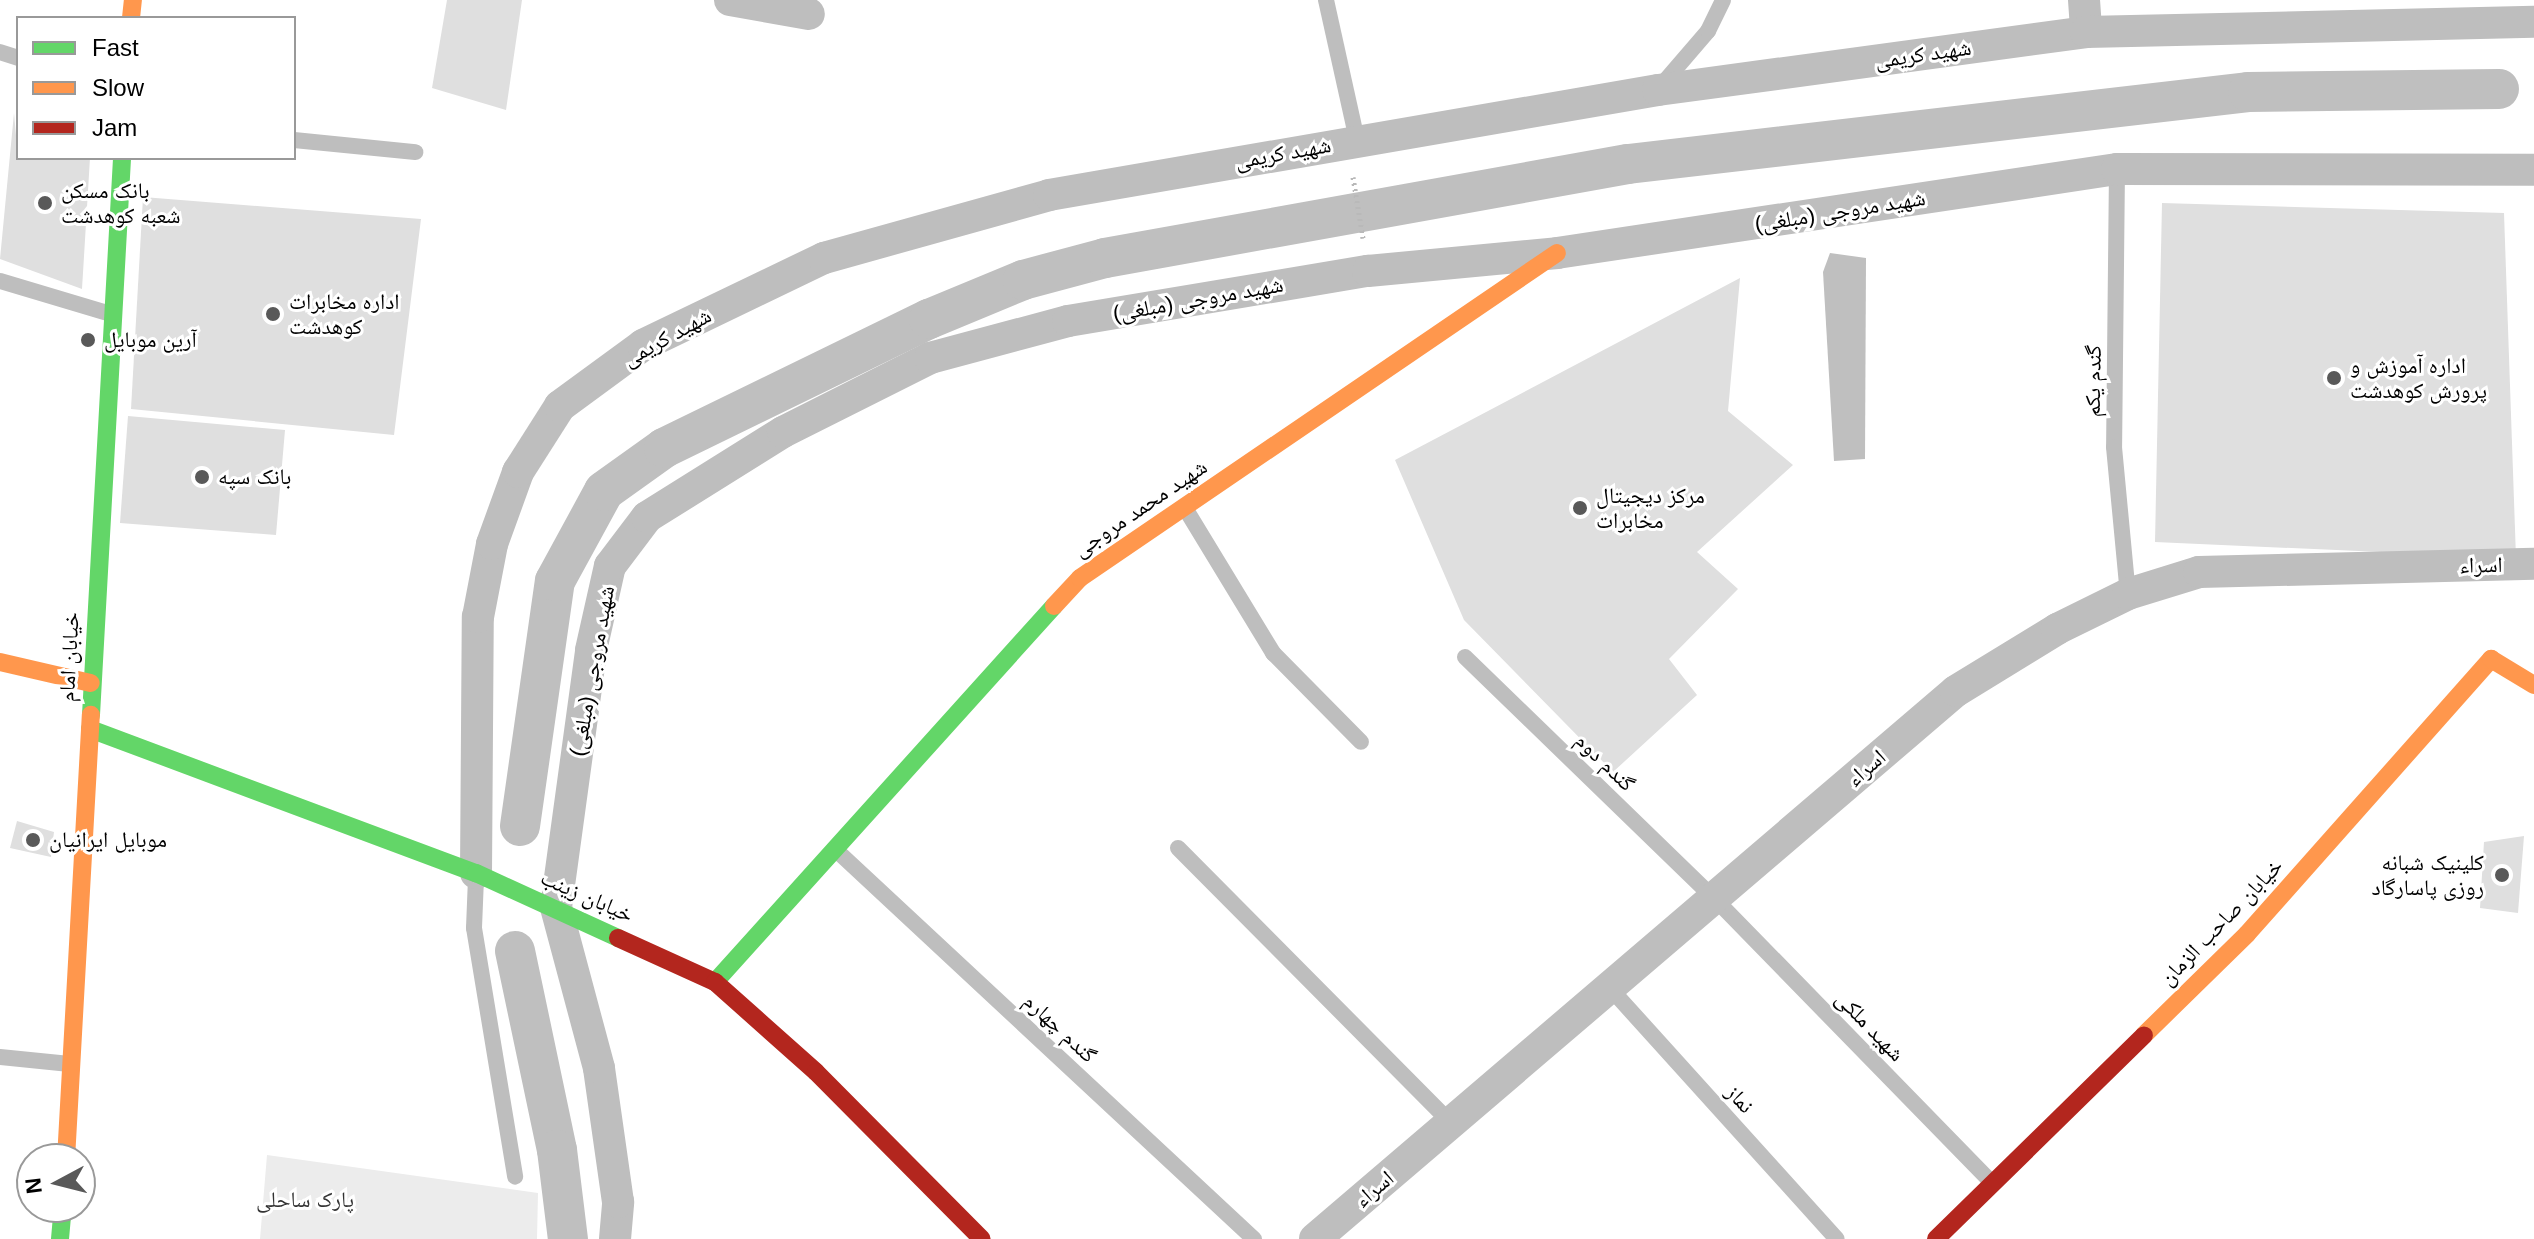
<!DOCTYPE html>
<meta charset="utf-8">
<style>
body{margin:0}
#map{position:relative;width:2534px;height:1239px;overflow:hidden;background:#fff;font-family:Helvetica,"Noto Naskh Arabic",sans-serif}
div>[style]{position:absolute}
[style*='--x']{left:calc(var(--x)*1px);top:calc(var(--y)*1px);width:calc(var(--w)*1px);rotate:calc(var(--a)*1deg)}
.green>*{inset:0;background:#ececec}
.water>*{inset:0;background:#bfbfbf}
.canal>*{height:40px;margin:-20px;padding:0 20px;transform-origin:20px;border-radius:20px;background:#bfbfbf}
.building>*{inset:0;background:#dfdfdf}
.path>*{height:5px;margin-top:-2.5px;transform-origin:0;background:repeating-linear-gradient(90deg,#b9b9b9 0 2px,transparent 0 6px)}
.lane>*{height:16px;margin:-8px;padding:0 8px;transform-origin:8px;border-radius:8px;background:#bebebe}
.street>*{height:32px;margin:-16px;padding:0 16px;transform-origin:16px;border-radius:16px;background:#bebebe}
.fast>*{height:18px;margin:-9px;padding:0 9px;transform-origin:9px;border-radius:9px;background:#63d668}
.slow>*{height:18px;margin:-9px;padding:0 9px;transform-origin:9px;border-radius:9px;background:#ff974d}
.jam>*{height:18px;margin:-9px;padding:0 9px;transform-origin:9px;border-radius:9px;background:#b3261e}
.dots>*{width:22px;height:22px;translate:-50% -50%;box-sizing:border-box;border:4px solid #fff;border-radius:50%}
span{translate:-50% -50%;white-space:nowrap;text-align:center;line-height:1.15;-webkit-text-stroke:6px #fff;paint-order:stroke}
.street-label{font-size:22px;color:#000}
.poi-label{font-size:22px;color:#000}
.left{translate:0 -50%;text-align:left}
.right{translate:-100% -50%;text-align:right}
.park-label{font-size:22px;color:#333}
.legend{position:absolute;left:16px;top:16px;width:280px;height:144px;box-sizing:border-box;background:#fff;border:2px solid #999;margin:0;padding:10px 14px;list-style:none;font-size:24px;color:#000}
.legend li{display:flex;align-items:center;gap:16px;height:40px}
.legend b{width:40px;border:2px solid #999}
.north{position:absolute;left:16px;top:1143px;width:80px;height:80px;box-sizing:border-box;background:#fff;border:2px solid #999;border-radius:50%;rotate:263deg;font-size:22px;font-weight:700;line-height:32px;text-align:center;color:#000}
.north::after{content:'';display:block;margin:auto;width:28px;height:36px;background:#595959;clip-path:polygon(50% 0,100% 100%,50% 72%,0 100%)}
</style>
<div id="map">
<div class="green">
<div style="clip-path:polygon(267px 1155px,538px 1193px,537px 1239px,260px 1239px)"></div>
</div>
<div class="water">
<div style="clip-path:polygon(1830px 253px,1866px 258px,1865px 459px,1834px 461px,1823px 272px)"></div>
</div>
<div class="canal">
<div style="--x:520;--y:826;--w:247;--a:-81.9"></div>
<div style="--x:555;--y:581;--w:102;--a:-61.4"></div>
<div style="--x:604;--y:491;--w:74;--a:-35.6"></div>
<div style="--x:664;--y:448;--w:295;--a:-26"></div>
<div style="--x:929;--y:319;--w:102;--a:-22.5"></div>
<div style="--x:1023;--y:280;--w:85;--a:-15"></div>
<div style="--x:1105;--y:258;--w:531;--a:-10.19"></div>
<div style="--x:1628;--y:164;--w:624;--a:-6.62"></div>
<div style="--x:2248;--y:92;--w:251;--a:-0.7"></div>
<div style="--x:515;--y:951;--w:203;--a:78.1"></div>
<div style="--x:557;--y:1150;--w:90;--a:83"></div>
</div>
<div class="building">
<div style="clip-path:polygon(447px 0,522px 0,506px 110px,432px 88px)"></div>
<div style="clip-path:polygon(14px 113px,18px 158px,90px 158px,82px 289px,0 259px)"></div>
<div style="clip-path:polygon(143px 197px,421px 219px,394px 435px,131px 409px)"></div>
<div style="clip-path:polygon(2162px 203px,2504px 213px,2516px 558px,2155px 542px)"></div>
<div style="clip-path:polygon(1740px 278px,1728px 411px,1793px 465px,1697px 552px,1738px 589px,1669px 659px,1697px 695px,1613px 772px,1464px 620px,1395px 460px)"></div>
<div style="clip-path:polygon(128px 416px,285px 430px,276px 535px,120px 523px)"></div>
<div style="clip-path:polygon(17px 821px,54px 832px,51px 857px,10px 848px)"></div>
<div style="clip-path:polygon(2524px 836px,2518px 913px,2480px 908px,2484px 842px)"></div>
</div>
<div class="path">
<div style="--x:1353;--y:177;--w:62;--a:80.7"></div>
</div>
<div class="lane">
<div style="--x:1326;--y:0;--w:143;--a:77.5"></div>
<div style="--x:0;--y:52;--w:19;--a:18"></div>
<div style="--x:1659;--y:88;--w:75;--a:-49.3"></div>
<div style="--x:1708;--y:31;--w:34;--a:-64"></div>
<div style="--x:294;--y:140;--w:122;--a:5.7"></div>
<div style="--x:2117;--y:169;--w:278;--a:90.6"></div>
<div style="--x:2114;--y:447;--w:148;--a:84.6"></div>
<div style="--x:0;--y:281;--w:116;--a:16.6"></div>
<div style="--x:1185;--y:508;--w:170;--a:58.7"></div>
<div style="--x:1273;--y:653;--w:125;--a:45.3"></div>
<div style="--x:1465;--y:657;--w:348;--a:44.1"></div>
<div style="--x:1715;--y:899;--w:394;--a:45.7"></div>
<div style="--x:1178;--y:848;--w:389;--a:45.2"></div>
<div style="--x:836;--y:850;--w:571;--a:42.94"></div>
<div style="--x:476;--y:878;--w:50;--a:92.3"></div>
<div style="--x:474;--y:928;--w:252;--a:80.6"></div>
<div style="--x:1610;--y:988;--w:338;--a:47.9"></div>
<div style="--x:0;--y:1057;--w:70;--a:5.7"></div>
</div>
<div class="street">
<div style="--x:730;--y:0;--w:80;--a:10"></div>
<div style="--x:2084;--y:0;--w:32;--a:86"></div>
<div style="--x:476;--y:873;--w:256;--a:-89.6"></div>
<div style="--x:478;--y:617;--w:74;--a:-79.1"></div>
<div style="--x:492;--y:544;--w:77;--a:-70.1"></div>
<div style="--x:518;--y:472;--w:78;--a:-57.5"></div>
<div style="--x:560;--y:406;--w:103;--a:-36.3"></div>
<div style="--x:643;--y:345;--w:201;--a:-25.7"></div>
<div style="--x:824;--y:258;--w:234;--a:-15.6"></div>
<div style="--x:1049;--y:195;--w:618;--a:-9.78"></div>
<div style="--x:1658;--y:90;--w:432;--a:-7.7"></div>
<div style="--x:2086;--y:32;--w:448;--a:-1.3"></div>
<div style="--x:615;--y:1239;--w:37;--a:-85"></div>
<div style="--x:618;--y:1202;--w:135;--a:-98.1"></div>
<div style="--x:599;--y:1068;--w:167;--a:-105"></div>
<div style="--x:556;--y:907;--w:259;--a:-82.2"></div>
<div style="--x:591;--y:650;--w:86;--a:-77.3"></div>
<div style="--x:610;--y:566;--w:61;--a:-52.9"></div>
<div style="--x:647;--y:517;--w:160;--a:-32"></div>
<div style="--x:783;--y:432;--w:165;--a:-26.7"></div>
<div style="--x:930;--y:358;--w:143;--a:-15"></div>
<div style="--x:1068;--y:321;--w:304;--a:-9.5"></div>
<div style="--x:1368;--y:271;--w:190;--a:-5.4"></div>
<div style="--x:1557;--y:253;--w:566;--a:-8.53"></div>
<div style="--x:2117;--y:169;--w:417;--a:0.1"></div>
<div style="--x:1315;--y:1239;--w:843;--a:-40.53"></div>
<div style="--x:1956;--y:691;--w:119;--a:-31.5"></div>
<div style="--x:2057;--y:629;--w:79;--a:-26.2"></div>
<div style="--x:2128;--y:594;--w:74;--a:-17.2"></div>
<div style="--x:2199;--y:572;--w:335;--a:-1.4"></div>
</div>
<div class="fast">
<div style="--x:91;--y:715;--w:558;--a:-86.81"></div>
<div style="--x:90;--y:729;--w:412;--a:20.5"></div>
<div style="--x:476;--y:873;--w:156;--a:24.6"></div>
<div style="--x:715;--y:982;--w:506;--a:-47.96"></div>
<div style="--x:60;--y:1239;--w:32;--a:-85"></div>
</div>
<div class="slow">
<div style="--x:131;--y:18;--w:18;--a:-84"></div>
<div style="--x:1054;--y:606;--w:38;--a:-47"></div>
<div style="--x:1080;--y:578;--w:577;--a:-34.27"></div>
<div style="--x:0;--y:662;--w:93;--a:13"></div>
<div style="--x:2144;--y:1035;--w:144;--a:-44.4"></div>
<div style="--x:2247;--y:934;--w:368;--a:-48.4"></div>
<div style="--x:2491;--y:659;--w:50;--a:31.2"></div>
<div style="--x:66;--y:1159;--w:445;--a:-86.8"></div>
</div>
<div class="jam">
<div style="--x:618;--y:938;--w:107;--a:24.4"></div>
<div style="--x:715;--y:982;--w:135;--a:41.7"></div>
<div style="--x:816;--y:1072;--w:235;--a:45.2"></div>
<div style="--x:1936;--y:1239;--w:291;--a:-44.4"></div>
</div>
<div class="dots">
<div style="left:45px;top:203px;background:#595959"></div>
<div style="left:273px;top:314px;background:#595959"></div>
<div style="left:88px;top:340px;background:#595959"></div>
<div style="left:2334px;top:378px;background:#595959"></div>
<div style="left:202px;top:477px;background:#595959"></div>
<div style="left:1580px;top:508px;background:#595959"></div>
<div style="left:33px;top:840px;background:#595959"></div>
<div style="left:2502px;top:875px;background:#595959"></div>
</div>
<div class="street-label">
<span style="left:1923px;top:54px;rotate:-8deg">شهید کریمی</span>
<span style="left:1283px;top:153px;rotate:-10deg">شهید کریمی</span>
<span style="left:1840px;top:211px;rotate:-9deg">شهید مروجی (مبلغی)</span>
<span style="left:1198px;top:299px;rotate:-10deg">شهید مروجی (مبلغی)</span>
<span style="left:667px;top:337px;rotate:-29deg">شهید کریمی</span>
<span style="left:2093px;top:381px;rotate:-89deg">گندم یکم</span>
<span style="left:1140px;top:508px;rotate:-34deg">شهید محمد مروجی</span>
<span style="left:2481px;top:565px;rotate:-1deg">اسراء</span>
<span style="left:69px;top:657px;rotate:-87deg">خیابان امام</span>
<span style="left:592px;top:671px;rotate:-80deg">شهید مروجی (مبلغی)</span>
<span style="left:1605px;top:762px;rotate:44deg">گندم دوم</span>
<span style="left:1866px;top:768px;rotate:-41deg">اسراء</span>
<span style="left:587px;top:896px;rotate:24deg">خیابان زینب</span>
<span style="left:2221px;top:922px;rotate:-46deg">خیابان صاحب الزمان</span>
<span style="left:1870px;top:1026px;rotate:46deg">شهید ملکی</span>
<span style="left:1060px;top:1028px;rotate:43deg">گندم چهارم</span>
<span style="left:1740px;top:1099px;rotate:48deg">نماز</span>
<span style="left:1374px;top:1189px;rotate:-40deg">اسراء</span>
</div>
<div class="poi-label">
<span class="left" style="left:61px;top:203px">بانک مسکن<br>شعبه کوهدشت</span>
<span class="left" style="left:289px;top:314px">اداره مخابرات<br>کوهدشت</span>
<span class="left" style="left:104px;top:340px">آرین موبایل</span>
<span class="left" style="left:2350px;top:378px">اداره آموزش و<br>پرورش کوهدشت</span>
<span class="left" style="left:218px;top:477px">بانک سپه</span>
<span class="left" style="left:1596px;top:508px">مرکز دیجیتال<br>مخابرات</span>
<span class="left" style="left:49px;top:840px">موبایل ایرانیان</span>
<span class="right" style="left:2484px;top:875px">کلینیک شبانه<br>روزی پاسارگاد</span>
</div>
<div class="park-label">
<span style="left:305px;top:1200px">پارک ساحلی</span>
</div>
<ul class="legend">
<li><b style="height:10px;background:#63d668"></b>Fast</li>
<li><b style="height:10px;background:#ff974d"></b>Slow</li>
<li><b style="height:10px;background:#b3261e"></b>Jam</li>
</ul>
<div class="north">N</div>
</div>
